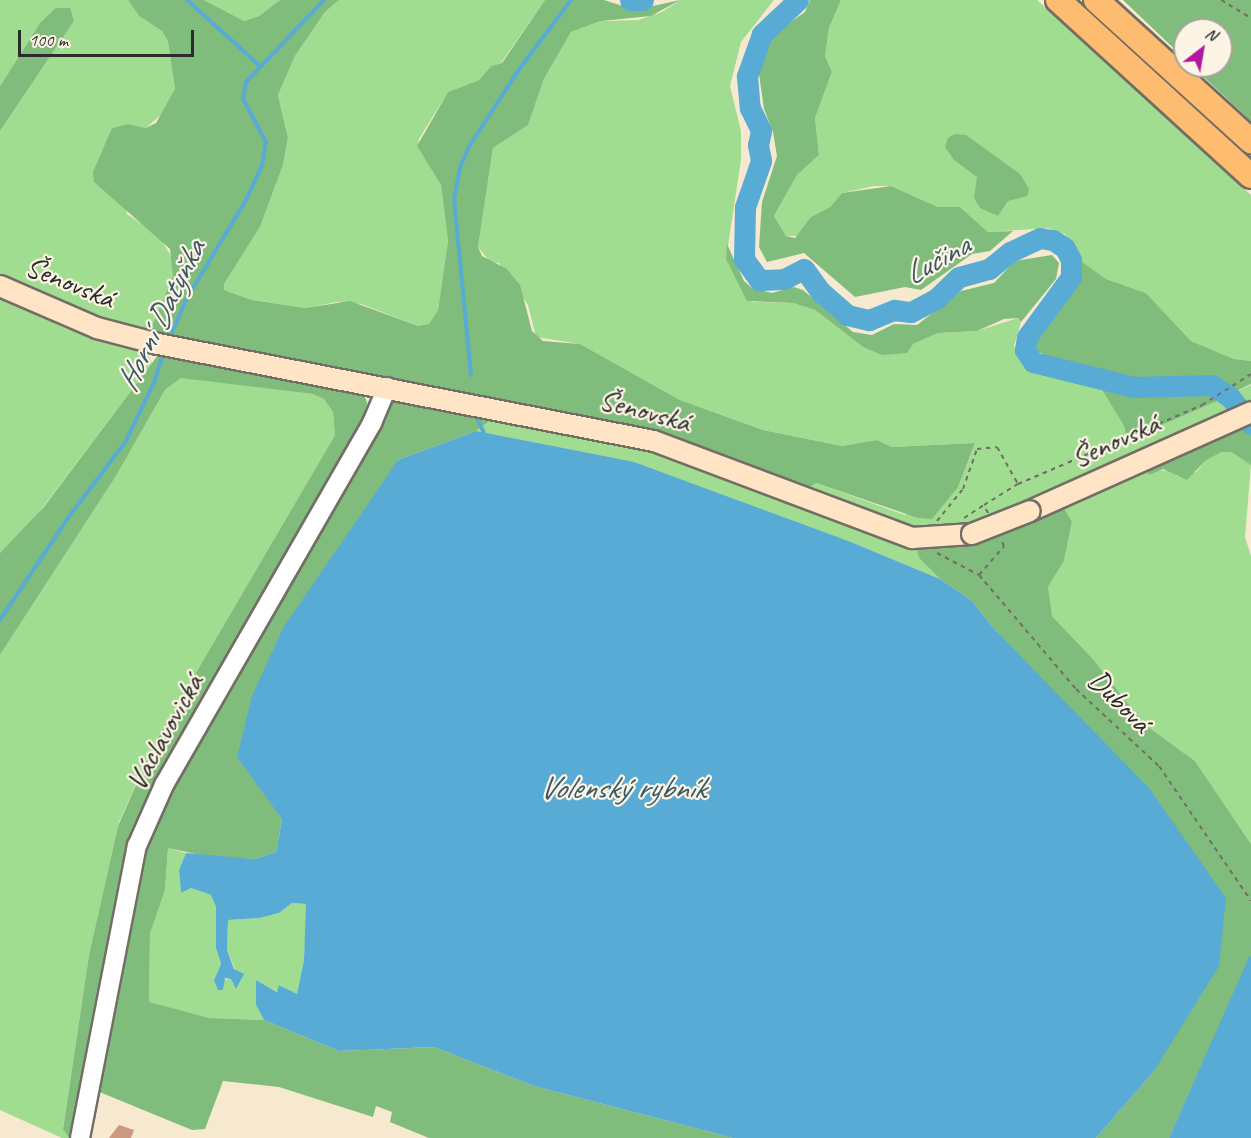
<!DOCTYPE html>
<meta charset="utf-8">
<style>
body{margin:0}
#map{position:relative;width:1251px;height:1138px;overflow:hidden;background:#f6e9d0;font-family:Caveat,sans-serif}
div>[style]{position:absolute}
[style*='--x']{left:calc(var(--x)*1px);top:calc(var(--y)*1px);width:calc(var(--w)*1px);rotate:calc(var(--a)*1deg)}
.green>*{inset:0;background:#a1dd91}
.forest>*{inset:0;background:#80bc7b}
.water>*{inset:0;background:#58abd4}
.stream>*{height:4px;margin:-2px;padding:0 2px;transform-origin:2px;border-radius:2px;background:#58abd4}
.river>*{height:21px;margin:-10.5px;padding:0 10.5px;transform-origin:10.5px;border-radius:10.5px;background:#58abd4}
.building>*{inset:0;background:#cc9880}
.path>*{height:2px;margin-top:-1px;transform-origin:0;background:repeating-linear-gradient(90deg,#726e65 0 4.5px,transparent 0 9px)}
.roads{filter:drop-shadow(2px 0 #726e65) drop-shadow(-2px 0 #726e65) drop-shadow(0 2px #726e65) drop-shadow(0 -2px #726e65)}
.tertiary>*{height:18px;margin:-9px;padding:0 9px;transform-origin:9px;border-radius:9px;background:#fff}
.secondary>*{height:20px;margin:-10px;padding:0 10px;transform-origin:10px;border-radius:10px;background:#ffe4c6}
.trunk>*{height:24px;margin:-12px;padding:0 12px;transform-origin:12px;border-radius:12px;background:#febc70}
.bridges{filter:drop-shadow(2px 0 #726e65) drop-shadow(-2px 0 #726e65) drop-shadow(0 2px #726e65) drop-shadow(0 -2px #726e65)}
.secondary-bridge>*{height:20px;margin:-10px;padding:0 10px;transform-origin:10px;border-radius:10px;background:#ffe4c6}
span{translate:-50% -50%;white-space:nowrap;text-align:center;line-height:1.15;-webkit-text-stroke:4.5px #fcf5e5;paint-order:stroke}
.street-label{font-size:30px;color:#2b2b2b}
.water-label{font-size:32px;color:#3b5866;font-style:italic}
.north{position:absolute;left:1173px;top:18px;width:60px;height:60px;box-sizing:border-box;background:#fcf5e5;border:2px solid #a8a49b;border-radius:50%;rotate:31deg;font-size:16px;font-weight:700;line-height:24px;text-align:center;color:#2b2b2b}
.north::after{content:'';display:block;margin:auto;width:21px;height:27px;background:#b5179e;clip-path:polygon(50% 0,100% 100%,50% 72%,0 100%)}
.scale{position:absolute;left:18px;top:30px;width:176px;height:27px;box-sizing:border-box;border:3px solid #2b2b2b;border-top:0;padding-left:8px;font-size:18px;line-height:21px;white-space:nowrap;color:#2b2b2b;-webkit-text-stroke:4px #fcf5e5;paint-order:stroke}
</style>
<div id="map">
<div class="green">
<div style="clip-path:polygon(0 0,128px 0,139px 16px,162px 31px,168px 42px,175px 89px,166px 110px,146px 128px,128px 124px,112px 128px,127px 214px,159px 236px,174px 261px,173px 276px,149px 333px,95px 317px,0 275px,0 131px,74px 21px,40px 23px,0 86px)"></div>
<div style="clip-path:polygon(204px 0,280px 0,259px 16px,244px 21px)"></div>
<div style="clip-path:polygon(339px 0,545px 0,501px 63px,491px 66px,479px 80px,448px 92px,419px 139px,418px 147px,441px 185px,448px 241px,438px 310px,429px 324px,418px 326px,361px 304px,337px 302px,305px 308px,252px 300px,224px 290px,224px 284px,260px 227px,283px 165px,288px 138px,278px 95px,295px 56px,325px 12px)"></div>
<div style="clip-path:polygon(680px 0,774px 0,741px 42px,730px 86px,741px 131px,741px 160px,726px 259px,752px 302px,793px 303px,815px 310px,863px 347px,913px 344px,938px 333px,977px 331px,1018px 318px,1021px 322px,1014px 346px,1023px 361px,1032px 368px,1099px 385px,1124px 426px,1127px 440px,1251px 385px,1251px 404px,977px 526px,907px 529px,807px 489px,816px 483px,905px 515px,958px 487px,975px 443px,892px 447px,877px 440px,842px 446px,763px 430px,680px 400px,580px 344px,536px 337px,528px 305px,499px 263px,490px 262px,478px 247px,493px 148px,528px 125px,544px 79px,571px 32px,601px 21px,638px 20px,662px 12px)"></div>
<div style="clip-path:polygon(841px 0,1037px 0,1251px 195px,1251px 361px,1234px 359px,1191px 341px,1146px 293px,1106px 279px,1077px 258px,1065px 234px,1048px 228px,988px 232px,960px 207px,938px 207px,891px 186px,874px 186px,842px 193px,830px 207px,811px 217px,800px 236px,786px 236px,774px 216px,797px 175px,819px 155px,815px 118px,832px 72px,825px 56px,829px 28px)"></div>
<div style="clip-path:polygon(0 297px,67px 329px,146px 352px,152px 363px,31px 523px,0 553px)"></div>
<div style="clip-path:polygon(196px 377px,313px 394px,324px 398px,333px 412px,335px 435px,152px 748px,119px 822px,89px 955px,63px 1128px,69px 1138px,62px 1138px,0 1110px,0 655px,116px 476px,165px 390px,181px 378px)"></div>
<div style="clip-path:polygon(498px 415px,604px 436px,702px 464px,916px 548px,919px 558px,940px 579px,851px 542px,476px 431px)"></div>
<div style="clip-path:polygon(1222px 452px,1231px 452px,1251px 465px,1245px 537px,1251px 556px,1251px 844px,1195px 761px,1144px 724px,1093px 659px,1052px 616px,1049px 601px,1048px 587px,1064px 561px,1072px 522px,1062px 504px,1146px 469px,1171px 471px,1177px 476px,1196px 472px,1205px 461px)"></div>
<div style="clip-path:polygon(168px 848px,186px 853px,179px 870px,181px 893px,191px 888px,211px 895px,216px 907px,216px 948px,221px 964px,214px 980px,231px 979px,236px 988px,235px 969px,227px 950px,228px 920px,260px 918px,279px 913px,292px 903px,307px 904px,304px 960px,297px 995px,280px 985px,278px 992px,256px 980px,256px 1005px,264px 1020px,209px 1018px,149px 1003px,150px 934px,165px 890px)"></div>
</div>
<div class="forest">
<div style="clip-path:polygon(128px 0,204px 0,244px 21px,259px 16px,280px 0,339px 0,325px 12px,295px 56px,278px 95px,288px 138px,283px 165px,260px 227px,224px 284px,224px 290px,252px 300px,305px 308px,350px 301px,418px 326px,429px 324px,438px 310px,448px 241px,441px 185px,417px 146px,448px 92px,479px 80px,491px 66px,502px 63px,545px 0,604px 0,635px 10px,680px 0,651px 16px,601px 21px,571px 32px,544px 79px,528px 125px,493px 148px,478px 247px,482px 256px,507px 269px,520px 285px,532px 331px,543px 341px,580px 344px,680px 400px,763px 430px,842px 446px,877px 440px,892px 447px,975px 443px,958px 487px,932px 519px,918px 518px,816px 483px,807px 489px,703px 449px,149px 333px,173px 276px,170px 249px,94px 182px,93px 172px,112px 128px,128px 124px,146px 128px,156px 123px,175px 89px,168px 42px,162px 31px,139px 16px)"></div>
<div style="clip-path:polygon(810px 0,841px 0,829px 28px,825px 56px,832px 72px,815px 118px,819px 155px,797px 175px,774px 216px,786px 236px,795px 238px,811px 217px,830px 207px,842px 193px,891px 186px,938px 207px,960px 207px,988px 232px,1013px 231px,990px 251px,972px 254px,921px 290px,905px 287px,855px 297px,804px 253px,767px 262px,759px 247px,762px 202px,777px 156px,773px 132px,764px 109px,758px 67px,769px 37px,805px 12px)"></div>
<div style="clip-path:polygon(1123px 0,1251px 0,1251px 121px,1192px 66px,1221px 66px,1221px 30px,1185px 30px,1185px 59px)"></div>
<div style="clip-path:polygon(56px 8px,70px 8px,74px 21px,0 131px,0 86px,40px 23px)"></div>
<div style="clip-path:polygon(955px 134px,966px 135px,1020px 174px,1029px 189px,1027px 196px,1008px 201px,998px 216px,980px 208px,974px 198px,977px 177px,954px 160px,945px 147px,948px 138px)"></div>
<div style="clip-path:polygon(727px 244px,744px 281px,752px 288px,772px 293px,794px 287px,803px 290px,853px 332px,872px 335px,894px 324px,917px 325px,961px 291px,994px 283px,1015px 261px,1052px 255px,1059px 263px,1056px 279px,1021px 322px,1018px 318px,1004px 319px,977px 331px,938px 333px,913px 344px,907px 353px,882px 355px,863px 347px,815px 310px,793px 303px,747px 301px,726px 259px)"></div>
<div style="clip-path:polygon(1077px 258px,1106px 279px,1146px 293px,1191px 341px,1234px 359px,1251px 361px,1251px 384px,1230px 394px,1212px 382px,1150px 385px,1051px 358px,1037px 351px,1035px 340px,1077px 287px)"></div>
<div style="clip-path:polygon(158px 355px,362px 390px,367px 402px,366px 416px,141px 812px,129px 846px,110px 936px,74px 1138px,69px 1138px,63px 1129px,89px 955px,118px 826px,152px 748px,335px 435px,333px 412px,324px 399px,313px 394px,181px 378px,165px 390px,116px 476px,0 655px,0 553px,43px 508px)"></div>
<div style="clip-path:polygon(1099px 385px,1134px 391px,1212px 388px,1226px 397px,1127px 440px,1124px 426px)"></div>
<div style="clip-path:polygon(395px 399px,498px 415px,476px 431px,398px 460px,269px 798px,282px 819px,276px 852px,255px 859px,210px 857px,168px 848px,165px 890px,150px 934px,149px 1002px,209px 1018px,264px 1020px,339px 1051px,434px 1047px,534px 1086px,733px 1138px,429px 1138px,390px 1122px,392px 1112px,376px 1106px,373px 1117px,279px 1087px,223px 1081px,205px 1129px,192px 1130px,97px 1091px,135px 872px,167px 793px)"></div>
<div style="clip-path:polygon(1245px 425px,1251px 432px,1251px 465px,1231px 452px,1222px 452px,1205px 461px,1187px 480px,1163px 469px,1149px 475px,1146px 469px)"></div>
<div style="clip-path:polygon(1062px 504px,1072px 522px,1064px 561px,1048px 587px,1052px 616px,1093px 659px,1144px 724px,1195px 761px,1251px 844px,1251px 956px,1169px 1138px,1096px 1138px,1154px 1071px,996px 631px,971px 600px,940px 579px,919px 558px,916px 548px,991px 538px)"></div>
</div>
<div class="water">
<div style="clip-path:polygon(476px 431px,634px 462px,851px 542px,940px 579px,971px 600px,996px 631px,1149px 788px,1226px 898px,1219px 966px,1154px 1071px,1096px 1138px,733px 1138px,534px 1086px,434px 1047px,339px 1051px,264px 1020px,256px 1005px,256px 980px,277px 992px,279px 985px,297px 994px,304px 960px,306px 904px,292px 903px,279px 913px,260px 918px,228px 920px,227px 950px,234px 969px,244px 974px,236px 989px,231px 979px,225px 978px,223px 990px,218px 990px,214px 980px,221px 964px,216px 948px,216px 907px,211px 895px,191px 888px,181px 893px,179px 870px,186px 853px,255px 859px,276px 852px,282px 819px,237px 757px,252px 696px,283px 628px,398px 460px)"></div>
<div style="clip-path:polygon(1251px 956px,1251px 1138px,1169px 1138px,1249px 957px)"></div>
</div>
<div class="stream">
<div style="--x:187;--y:0;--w:98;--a:42.1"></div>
<div style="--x:169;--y:339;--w:45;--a:-66.3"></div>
<div style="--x:187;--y:298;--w:112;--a:-58.9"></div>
<div style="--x:245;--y:202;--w:40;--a:-65"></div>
<div style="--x:262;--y:166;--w:24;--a:-81"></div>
<div style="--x:266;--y:142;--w:49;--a:-118.1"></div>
<div style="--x:243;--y:99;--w:17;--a:-80"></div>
<div style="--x:246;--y:82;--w:113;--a:-46.4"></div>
<div style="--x:471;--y:375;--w:177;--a:-95.5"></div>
<div style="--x:454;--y:199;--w:33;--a:-79"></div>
<div style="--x:460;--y:167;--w:24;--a:-66"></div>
<div style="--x:470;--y:145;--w:92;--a:-57"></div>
<div style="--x:520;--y:68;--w:85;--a:-53.1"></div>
<div style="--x:477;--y:418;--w:21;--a:65"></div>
<div style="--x:0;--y:620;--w:123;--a:-56.3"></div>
<div style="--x:68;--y:518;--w:96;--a:-53"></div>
<div style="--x:126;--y:441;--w:68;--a:-64.6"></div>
<div style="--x:155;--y:380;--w:30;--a:-73"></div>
</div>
<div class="river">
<div style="--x:630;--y:0;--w:13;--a:0"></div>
<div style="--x:798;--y:0;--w:50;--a:136.6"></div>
<div style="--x:762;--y:34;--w:45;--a:109.7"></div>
<div style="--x:747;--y:76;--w:32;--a:85"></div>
<div style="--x:750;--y:108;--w:25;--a:64"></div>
<div style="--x:761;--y:131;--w:14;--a:102"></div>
<div style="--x:758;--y:145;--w:16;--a:79"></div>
<div style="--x:761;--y:161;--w:49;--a:109.2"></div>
<div style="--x:745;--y:207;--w:52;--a:91.1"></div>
<div style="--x:744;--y:259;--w:26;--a:54"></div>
<div style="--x:759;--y:280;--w:25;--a:-2"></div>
<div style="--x:784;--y:279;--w:22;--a:-27"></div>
<div style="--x:804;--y:269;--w:29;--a:54"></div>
<div style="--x:821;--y:292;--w:35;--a:41"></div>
<div style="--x:847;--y:315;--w:23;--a:13"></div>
<div style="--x:869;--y:320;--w:27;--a:-22"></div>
<div style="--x:894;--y:310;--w:17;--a:7"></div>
<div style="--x:911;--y:312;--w:30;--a:-28"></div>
<div style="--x:937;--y:298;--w:30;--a:-44"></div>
<div style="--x:959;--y:277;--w:31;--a:-15"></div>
<div style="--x:989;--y:269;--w:27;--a:-39"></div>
<div style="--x:1010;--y:252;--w:33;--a:-25"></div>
<div style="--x:1040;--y:238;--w:13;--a:9"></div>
<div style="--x:1053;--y:240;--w:14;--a:34"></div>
<div style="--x:1065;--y:248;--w:13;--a:63"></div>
<div style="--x:1071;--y:260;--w:17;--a:90"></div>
<div style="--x:1071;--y:277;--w:74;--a:126.3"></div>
<div style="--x:1027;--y:337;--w:13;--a:99"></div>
<div style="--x:1025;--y:350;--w:14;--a:56"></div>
<div style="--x:1033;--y:362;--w:104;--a:13.9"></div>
<div style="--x:1134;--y:387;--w:78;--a:-1.5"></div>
<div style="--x:1212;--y:385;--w:22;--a:34"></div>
<div style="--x:1230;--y:397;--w:34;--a:52"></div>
</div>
<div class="building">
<div style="clip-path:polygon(119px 1125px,134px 1130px,131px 1138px,109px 1138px)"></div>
</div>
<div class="path">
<div style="--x:1221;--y:0;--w:35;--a:31"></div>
<div style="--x:988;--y:513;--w:9;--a:-117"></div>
<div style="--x:984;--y:505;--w:40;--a:-32"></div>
<div style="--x:964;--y:518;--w:24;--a:-33"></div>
<div style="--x:937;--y:521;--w:41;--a:-50.9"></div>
<div style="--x:963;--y:489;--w:42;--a:-70.7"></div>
<div style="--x:977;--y:449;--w:20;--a:-6"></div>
<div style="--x:997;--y:447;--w:43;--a:60.4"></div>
<div style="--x:1018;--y:484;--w:200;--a:-23.2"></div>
<div style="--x:1202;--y:405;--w:58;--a:-32.3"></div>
<div style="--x:937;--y:553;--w:47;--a:27.6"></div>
<div style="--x:979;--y:575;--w:150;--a:49.6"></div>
<div style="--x:1076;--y:689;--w:113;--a:42.9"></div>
<div style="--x:1159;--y:766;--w:163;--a:55.7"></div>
<div style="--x:979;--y:575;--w:38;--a:-49"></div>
<div style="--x:1004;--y:546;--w:8;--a:-113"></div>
</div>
<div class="roads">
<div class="tertiary">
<div style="--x:80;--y:1138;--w:298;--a:-79"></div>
<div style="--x:137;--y:846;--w:67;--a:-66.1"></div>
<div style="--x:164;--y:785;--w:418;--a:-60.1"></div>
<div style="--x:372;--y:423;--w:39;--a:-67"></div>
</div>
<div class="secondary">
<div style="--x:0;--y:286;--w:106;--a:23.4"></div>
<div style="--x:97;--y:328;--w:63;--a:14.7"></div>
<div style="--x:158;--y:344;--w:505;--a:11.07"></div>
<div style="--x:654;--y:441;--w:276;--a:20.6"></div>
<div style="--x:912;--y:538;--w:60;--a:-3.8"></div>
<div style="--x:1030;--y:511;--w:242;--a:-24.1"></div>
</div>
<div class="trunk">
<div style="--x:1058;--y:0;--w:261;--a:42.4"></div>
<div style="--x:1096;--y:0;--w:210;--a:42.3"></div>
</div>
</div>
<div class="bridges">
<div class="secondary-bridge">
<div style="--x:972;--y:534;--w:62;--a:-21.6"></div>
</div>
</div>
<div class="street-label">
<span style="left:70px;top:282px;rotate:22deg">Šenovská</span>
<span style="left:645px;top:410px;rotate:15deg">Šenovská</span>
<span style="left:1115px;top:440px;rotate:-24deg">Šenovská</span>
<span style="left:1120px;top:701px;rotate:45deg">Dubová</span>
<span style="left:164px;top:732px;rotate:-61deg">Václavovická</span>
</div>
<div class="water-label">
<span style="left:937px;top:260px;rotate:-29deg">Lučina</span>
<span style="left:161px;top:316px;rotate:-64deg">Horní Datyňka</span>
<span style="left:622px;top:788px">Volenský rybník</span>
</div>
<div class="north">N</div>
<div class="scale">100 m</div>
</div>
